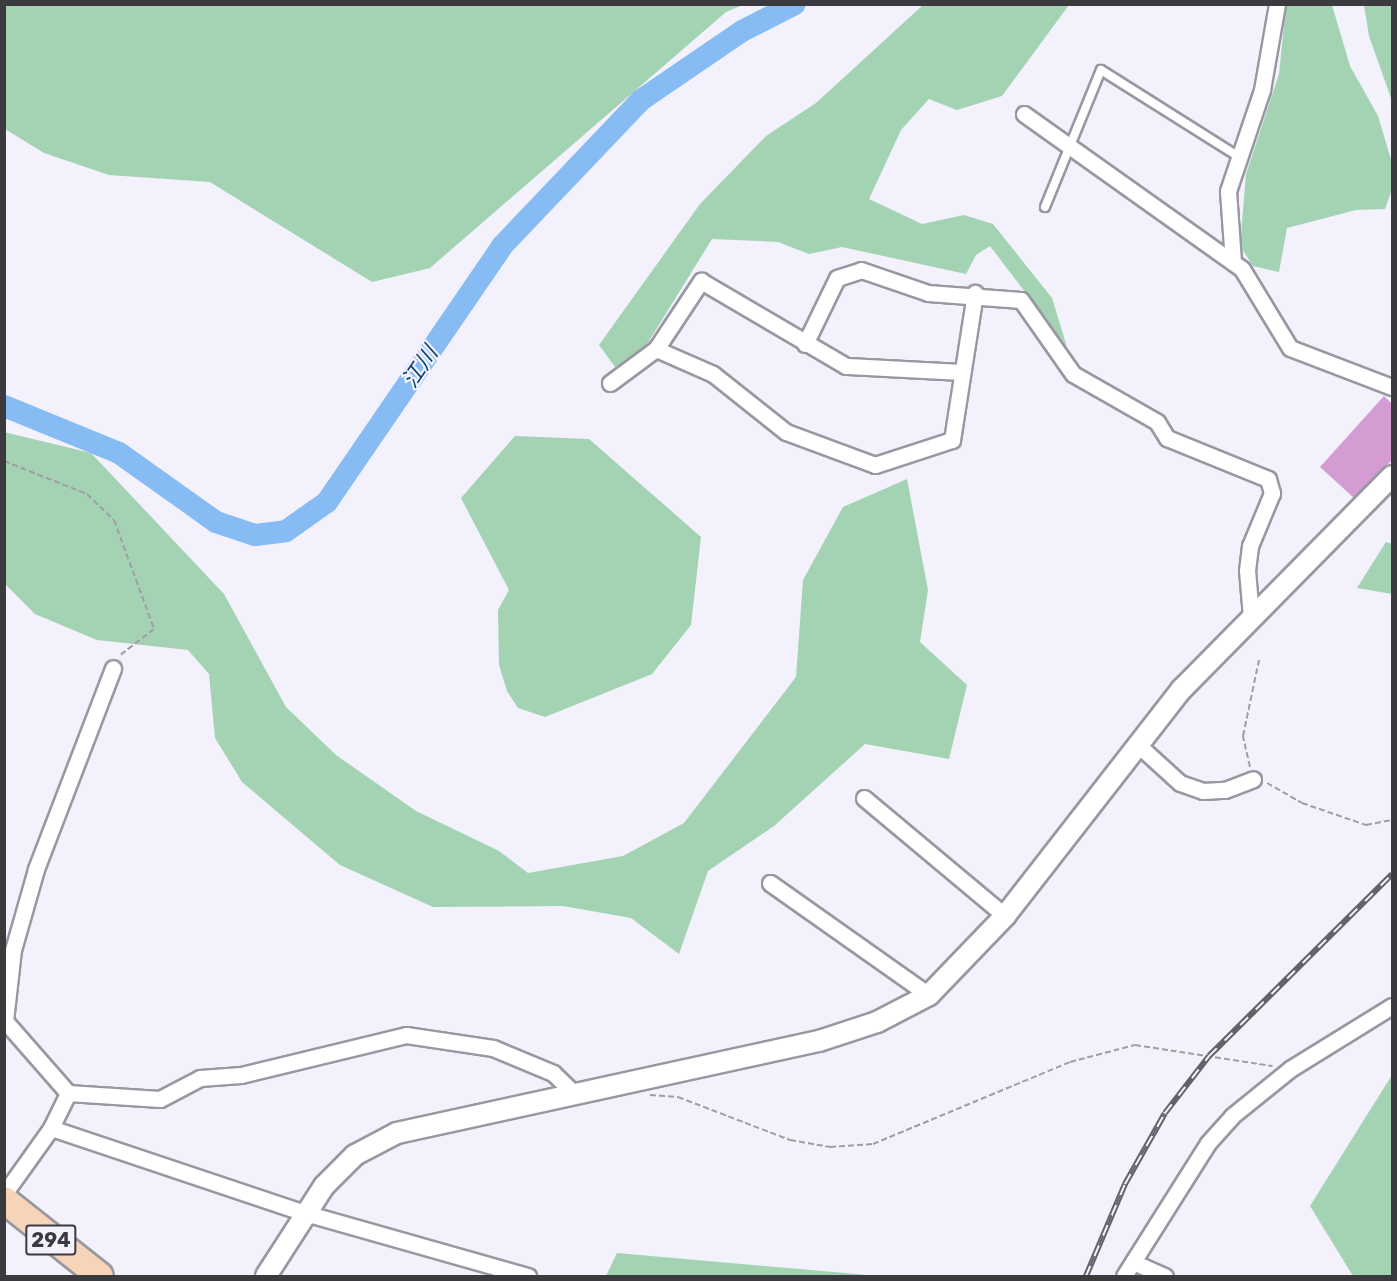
<!DOCTYPE html>
<meta charset="utf-8">
<style>
body{margin:0}
#map{position:relative;width:1397px;height:1281px;overflow:hidden;background:#f2f1fc;font-family:Rubik,"Noto Sans JP",sans-serif}
div>[style]{position:absolute}
[style*='--x']{left:calc(var(--x)*1px);top:calc(var(--y)*1px);width:calc(var(--w)*1px);rotate:calc(var(--a)*1deg)}
.green>*{inset:0;background:#a3d3b3}
.river>*{height:22px;margin:-11px;padding:0 11px;transform-origin:11px;border-radius:11px;background:#86bbf3}
.building>*{inset:0;background:#d49cd2}
.path>*{height:2px;margin-top:-1px;transform-origin:0;background:repeating-linear-gradient(90deg,#9f9ea6 0 6px,transparent 0 9px)}
.roads{filter:drop-shadow(2px 0 #9998a2) drop-shadow(-2px 0 #9998a2) drop-shadow(0 2px #9998a2) drop-shadow(0 -2px #9998a2)}
.service>*{height:8px;margin:-4px;padding:0 4px;transform-origin:4px;border-radius:4px;background:#fff}
.minor>*{height:15px;margin:-7.5px;padding:0 7.5px;transform-origin:7.5px;border-radius:7.5px;background:#fff}
.tertiary>*{height:20px;margin:-10px;padding:0 10px;transform-origin:10px;border-radius:10px;background:#fff}
.trunk>*{height:26px;margin:-13px;padding:0 13px;transform-origin:13px;border-radius:13px;background:#f6d4b8}
.rail>*{height:6px;margin-top:-3px;transform-origin:0;background:repeating-linear-gradient(90deg,#f2f1fc 0 11px,#636269 0 22px);box-sizing:border-box;border-block:2px solid #636269}
span{translate:-50% -50%;white-space:nowrap;text-align:center;line-height:1.15;-webkit-text-stroke:4.5px #f2f1fc;paint-order:stroke}
.shield-label span{padding:2px 4px;background:#f2f1fc;border:2px solid;border-radius:4px;-webkit-text-stroke-width:0}
.shield-label{font-size:20px;color:#3b3a3f;font-weight:700}
.water-label{font-size:22px;color:#074275;font-style:italic}
.frame{position:absolute;inset:0;border:6px solid #3b3a3f;pointer-events:none}
</style>
<div id="map">
<div class="green">
<div style="clip-path:polygon(4px 5px,5px 4px,743px 5px,726px 12px,430px 268px,372px 282px,210px 182px,109px 175px,44px 153px,5px 129px)"></div>
<div style="clip-path:polygon(923px 5px,1069px 5px,1002px 96px,957px 110px,929px 99px,901px 130px,869px 199px,922px 224px,964px 215px,993px 224px,1052px 298px,1067px 347px,990px 246px,976px 255px,966px 274px,842px 247px,809px 254px,778px 242px,712px 239px,641px 354px,615px 367px,599px 345px,700px 204px,766px 136px,816px 103px)"></div>
<div style="clip-path:polygon(1286px 5px,1332px 5px,1350px 66px,1378px 116px,1392px 163px,1392px 189px,1385px 209px,1356px 210px,1287px 228px,1279px 272px,1253px 266px,1240px 246px,1246px 174px,1279px 74px)"></div>
<div style="clip-path:polygon(1364px 5px,1392px 5px,1392px 101px,1369px 36px)"></div>
<div style="clip-path:polygon(4px 432px,91px 453px,224px 594px,286px 707px,336px 755px,416px 811px,499px 851px,528px 873px,623px 856px,684px 823px,796px 677px,803px 580px,843px 507px,907px 479px,928px 590px,920px 642px,967px 685px,949px 759px,865px 744px,774px 826px,708px 871px,679px 954px,631px 918px,563px 906px,433px 907px,340px 865px,242px 782px,215px 738px,209px 674px,188px 650px,97px 640px,35px 614px,5px 584px)"></div>
<div style="clip-path:polygon(515px 436px,589px 439px,701px 537px,691px 625px,652px 674px,545px 717px,518px 708px,507px 691px,499px 665px,498px 610px,509px 590px,461px 498px)"></div>
<div style="clip-path:polygon(1386px 542px,1392px 544px,1392px 594px,1357px 588px)"></div>
<div style="clip-path:polygon(1392px 1075px,1392px 1276px,1353px 1276px,1310px 1206px)"></div>
<div style="clip-path:polygon(617px 1253px,868px 1275px,868px 1276px,606px 1276px)"></div>
</div>
<div class="river">
<div style="--x:4;--y:406;--w:124;--a:22.2"></div>
<div style="--x:119;--y:453;--w:119;--a:35.4"></div>
<div style="--x:216;--y:522;--w:41;--a:18.4"></div>
<div style="--x:255;--y:535;--w:31;--a:-7"></div>
<div style="--x:286;--y:531;--w:50;--a:-35.3"></div>
<div style="--x:327;--y:502;--w:310;--a:-55.6"></div>
<div style="--x:502;--y:246;--w:202;--a:-46.4"></div>
<div style="--x:641;--y:100;--w:122;--a:-34.3"></div>
<div style="--x:742;--y:31;--w:59;--a:-27"></div>
</div>
<div class="building">
<div style="clip-path:polygon(1384px 396px,1392px 404px,1392px 460px,1354px 498px,1320px 467px)"></div>
</div>
<div class="path">
<div style="--x:4;--y:461;--w:89;--a:21.7"></div>
<div style="--x:87;--y:494;--w:37;--a:44"></div>
<div style="--x:114;--y:520;--w:116;--a:69.8"></div>
<div style="--x:154;--y:629;--w:44;--a:142.4"></div>
<div style="--x:1250;--y:767;--w:32;--a:-103"></div>
<div style="--x:1243;--y:736;--w:78;--a:-78.1"></div>
<div style="--x:1267;--y:783;--w:40;--a:29.7"></div>
<div style="--x:1302;--y:803;--w:68;--a:19"></div>
<div style="--x:1366;--y:825;--w:26;--a:-11"></div>
<div style="--x:650;--y:1095;--w:28;--a:4"></div>
<div style="--x:678;--y:1097;--w:120;--a:21"></div>
<div style="--x:790;--y:1140;--w:41;--a:9.9"></div>
<div style="--x:830;--y:1147;--w:43;--a:-4"></div>
<div style="--x:873;--y:1144;--w:213;--a:-22.6"></div>
<div style="--x:1070;--y:1062;--w:67;--a:-14.7"></div>
<div style="--x:1135;--y:1045;--w:139;--a:8.7"></div>
</div>
<div class="roads">
<div class="service">
<div style="--x:1045;--y:207;--w:148;--a:-67.8"></div>
<div style="--x:1101;--y:70;--w:163;--a:32.2"></div>
</div>
<div class="minor">
<div style="--x:1024;--y:114;--w:267;--a:35.4"></div>
<div style="--x:1242;--y:269;--w:92;--a:58.7"></div>
<div style="--x:1290;--y:348;--w:109;--a:20.9"></div>
<div style="--x:1233;--y:262;--w:71;--a:-94"></div>
<div style="--x:1228;--y:191;--w:107;--a:-71.4"></div>
<div style="--x:1262;--y:90;--w:87;--a:-80.1"></div>
<div style="--x:805;--y:344;--w:73;--a:-64.1"></div>
<div style="--x:837;--y:278;--w:25;--a:-18"></div>
<div style="--x:861;--y:270;--w:71;--a:18.9"></div>
<div style="--x:928;--y:293;--w:93;--a:4.3"></div>
<div style="--x:1021;--y:300;--w:90;--a:54.9"></div>
<div style="--x:1073;--y:374;--w:97;--a:29.7"></div>
<div style="--x:1157;--y:422;--w:19;--a:58"></div>
<div style="--x:1167;--y:438;--w:109;--a:22.1"></div>
<div style="--x:1268;--y:479;--w:15;--a:74"></div>
<div style="--x:1272;--y:493;--w:57;--a:112.5"></div>
<div style="--x:1250;--y:546;--w:24;--a:97"></div>
<div style="--x:1247;--y:570;--w:47;--a:85.1"></div>
<div style="--x:656;--y:349;--w:62;--a:23.7"></div>
<div style="--x:713;--y:374;--w:93;--a:38.5"></div>
<div style="--x:786;--y:432;--w:95;--a:20.3"></div>
<div style="--x:875;--y:465;--w:81;--a:-18"></div>
<div style="--x:952;--y:440;--w:149;--a:-81.1"></div>
<div style="--x:610;--y:383;--w:57;--a:-36.5"></div>
<div style="--x:656;--y:349;--w:82;--a:-56.5"></div>
<div style="--x:701;--y:281;--w:168;--a:30.4"></div>
<div style="--x:846;--y:366;--w:113;--a:3"></div>
<div style="--x:1136;--y:743;--w:59;--a:42.3"></div>
<div style="--x:1180;--y:783;--w:24;--a:19"></div>
<div style="--x:1203;--y:791;--w:22;--a:-3"></div>
<div style="--x:1225;--y:790;--w:30;--a:-21"></div>
<div style="--x:864;--y:798;--w:184;--a:39.9"></div>
<div style="--x:770;--y:883;--w:194;--a:35.2"></div>
<div style="--x:68;--y:1093;--w:92;--a:3.7"></div>
<div style="--x:160;--y:1099;--w:45;--a:-27.7"></div>
<div style="--x:200;--y:1078;--w:41;--a:-4.2"></div>
<div style="--x:241;--y:1075;--w:170;--a:-13.6"></div>
<div style="--x:406;--y:1035;--w:88;--a:8.5"></div>
<div style="--x:493;--y:1048;--w:65;--a:22.6"></div>
<div style="--x:553;--y:1073;--w:30;--a:44"></div>
<div style="--x:51;--y:1128;--w:268;--a:18.5"></div>
<div style="--x:305;--y:1213;--w:232;--a:15.8"></div>
<div style="--x:4;--y:1194;--w:81;--a:-54.5"></div>
<div style="--x:51;--y:1128;--w:39;--a:-64"></div>
<div style="--x:68;--y:1093;--w:96;--a:-131.2"></div>
<div style="--x:5;--y:1021;--w:71;--a:-83.6"></div>
<div style="--x:13;--y:950;--w:84;--a:-74.1"></div>
<div style="--x:36;--y:869;--w:215;--a:-69"></div>
<div style="--x:1133;--y:1262;--w:35;--a:24"></div>
<div style="--x:1124;--y:1276;--w:157;--a:-57.7"></div>
<div style="--x:1208;--y:1143;--w:36;--a:-48"></div>
<div style="--x:1232;--y:1116;--w:75;--a:-39"></div>
<div style="--x:1290;--y:1069;--w:120;--a:-31.7"></div>
</div>
<div class="tertiary">
<div style="--x:266;--y:1276;--w:107;--a:-57.2"></div>
<div style="--x:324;--y:1186;--w:44;--a:-45"></div>
<div style="--x:355;--y:1155;--w:47;--a:-27.6"></div>
<div style="--x:397;--y:1133;--w:432;--a:-12.3"></div>
<div style="--x:819;--y:1041;--w:61;--a:-18.1"></div>
<div style="--x:877;--y:1022;--w:59;--a:-27.4"></div>
<div style="--x:929;--y:995;--w:110;--a:-46.1"></div>
<div style="--x:1005;--y:916;--w:288;--a:-52.1"></div>
<div style="--x:1182;--y:689;--w:299;--a:-45.4"></div>
</div>
<div class="trunk">
<div style="--x:4;--y:1200;--w:122;--a:38.4"></div>
</div>
</div>
<div class="rail">
<div style="--x:1086;--y:1276;--w:100;--a:-67"></div>
<div style="--x:1125;--y:1184;--w:81;--a:-60.6"></div>
<div style="--x:1165;--y:1113;--w:72;--a:-52.3"></div>
<div style="--x:1209;--y:1056;--w:258;--a:-44.8"></div>
</div>
<div class="shield-label">
<span style="left:51px;top:1240px">294</span>
</div>
<div class="water-label">
<span style="left:420px;top:367px;rotate:-56deg">江川</span>
</div>
<div class="frame"></div>
</div>
